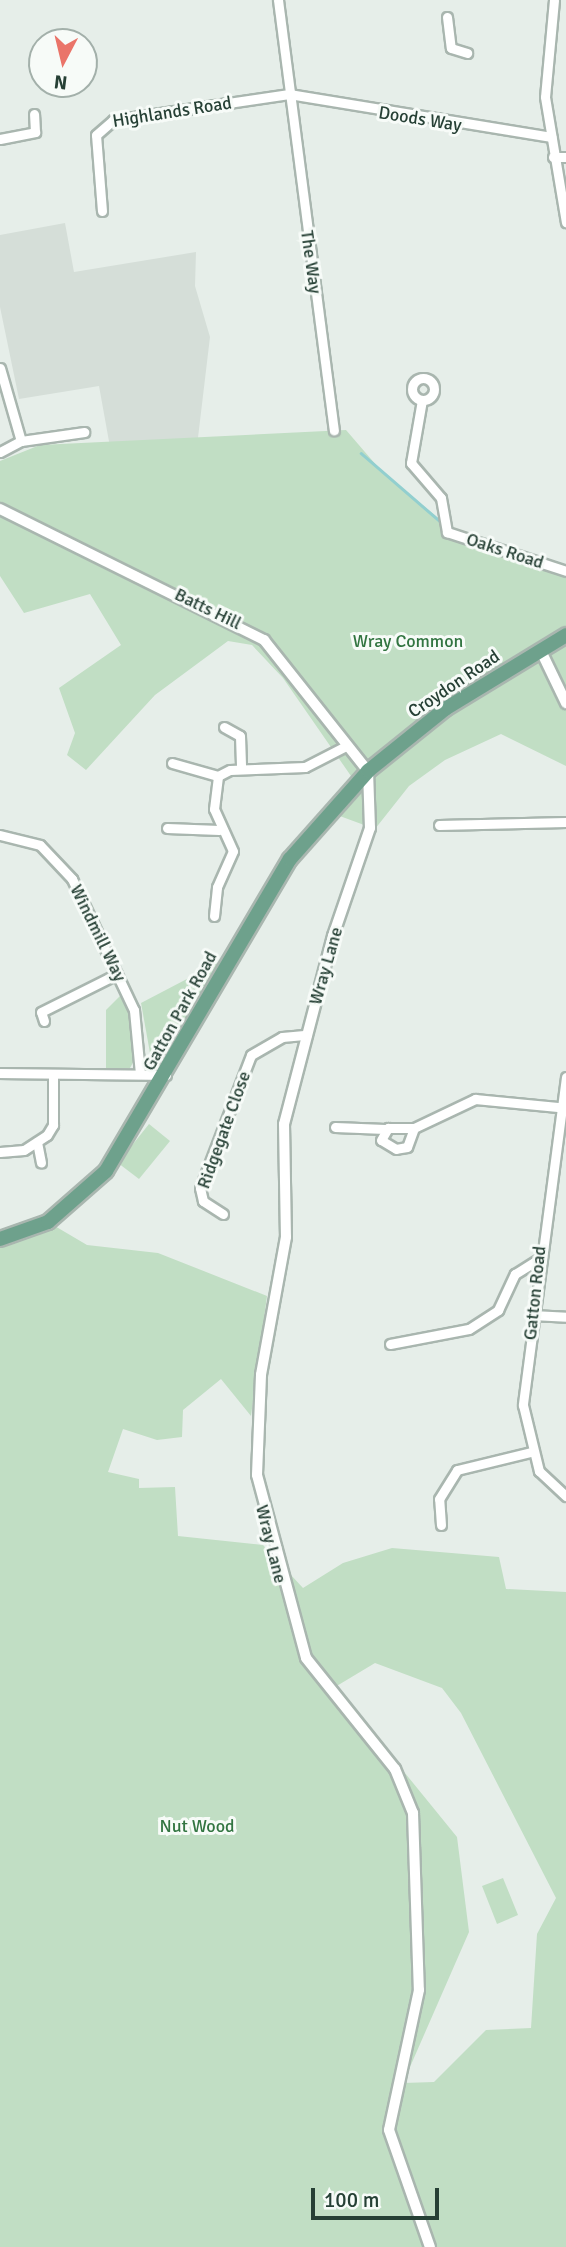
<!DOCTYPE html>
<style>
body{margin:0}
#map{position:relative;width:566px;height:2247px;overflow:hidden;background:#e6eee9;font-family:Signika,sans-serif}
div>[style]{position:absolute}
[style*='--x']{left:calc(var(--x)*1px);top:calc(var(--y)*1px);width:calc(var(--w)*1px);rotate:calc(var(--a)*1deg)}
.built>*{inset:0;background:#d5ded8}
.green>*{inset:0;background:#c1dec4}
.stream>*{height:2.5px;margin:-1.25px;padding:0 1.25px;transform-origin:1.25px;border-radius:1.25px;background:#92cfcf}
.roads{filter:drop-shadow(2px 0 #a9b6af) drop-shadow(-2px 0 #a9b6af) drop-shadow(0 2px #a9b6af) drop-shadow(0 -2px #a9b6af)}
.minor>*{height:9px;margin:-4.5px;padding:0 4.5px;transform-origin:4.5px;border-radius:4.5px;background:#fff}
.minor>.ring{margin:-4.5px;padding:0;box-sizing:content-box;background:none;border:9px solid #fff;border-radius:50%}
.tertiary>*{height:10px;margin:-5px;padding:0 5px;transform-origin:5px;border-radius:5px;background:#fff}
.primary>*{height:14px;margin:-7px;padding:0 7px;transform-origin:7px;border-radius:7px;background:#6ea18c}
span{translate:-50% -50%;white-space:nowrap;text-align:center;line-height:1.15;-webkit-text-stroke:6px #f7fbf8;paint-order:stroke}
.street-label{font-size:18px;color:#264035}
.park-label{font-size:18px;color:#327541}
.north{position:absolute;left:28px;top:28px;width:70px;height:70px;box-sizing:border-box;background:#f7fbf8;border:2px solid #a3b0aa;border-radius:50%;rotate:187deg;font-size:19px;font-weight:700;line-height:28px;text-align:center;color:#264035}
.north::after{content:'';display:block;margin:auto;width:24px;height:32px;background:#ea7469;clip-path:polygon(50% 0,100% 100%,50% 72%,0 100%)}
.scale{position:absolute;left:311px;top:2188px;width:128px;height:32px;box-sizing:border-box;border:4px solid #264035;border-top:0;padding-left:9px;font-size:21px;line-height:24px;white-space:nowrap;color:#264035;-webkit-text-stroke:5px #f7fbf8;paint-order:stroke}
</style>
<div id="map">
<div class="built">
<div style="clip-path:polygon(65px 223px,74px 272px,196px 252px,195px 286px,210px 337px,197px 446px,110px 447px,99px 386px,19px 399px,0 307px,0 235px)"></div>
</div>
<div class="green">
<div style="clip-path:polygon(346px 430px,383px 473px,448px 526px,566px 576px,566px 766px,501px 734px,445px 760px,409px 786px,375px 829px,337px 815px,360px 789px,283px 678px,252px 645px,228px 641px,155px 695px,86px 770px,67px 755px,75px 733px,59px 688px,121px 645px,90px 594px,24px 613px,0 576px,0 461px,40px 445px)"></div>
<div style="clip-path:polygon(227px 958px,166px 1066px,152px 1064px,141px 1003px)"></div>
<div style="clip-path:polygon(122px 994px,132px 1020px,135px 1059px,130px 1068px,106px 1069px,106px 1010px)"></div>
<div style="clip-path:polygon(149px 1124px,170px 1141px,139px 1179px,118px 1163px)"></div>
<div style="clip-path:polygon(evenodd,48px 1222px,87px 1245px,158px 1253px,267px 1296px,251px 1416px,221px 1379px,183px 1410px,182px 1437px,157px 1440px,123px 1429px,108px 1472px,139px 1479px,139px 1488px,175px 1487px,178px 1536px,263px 1545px,303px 1588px,343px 1563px,392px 1548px,499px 1557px,506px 1589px,566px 1592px,566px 2247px,0 2247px,0 1241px,48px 1222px,375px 1663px,442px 1688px,461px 1713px,556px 1898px,537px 1934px,531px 2028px,486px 2030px,434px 2082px,403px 2083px,469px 1932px,457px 1837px,335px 1687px,375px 1663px)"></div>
<div style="clip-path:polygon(503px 1878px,518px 1915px,497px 1924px,482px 1886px)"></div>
</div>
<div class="stream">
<div style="--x:361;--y:453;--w:107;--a:40.8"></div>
</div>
<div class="roads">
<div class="minor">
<div style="--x:278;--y:0;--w:434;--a:82.6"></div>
<div style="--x:554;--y:0;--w:97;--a:95.3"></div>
<div style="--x:545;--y:97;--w:127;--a:80.5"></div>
<div style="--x:447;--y:17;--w:31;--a:83"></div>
<div style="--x:451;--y:48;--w:17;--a:17"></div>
<div style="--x:0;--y:139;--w:36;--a:-11"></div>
<div style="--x:35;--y:132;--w:18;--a:-93"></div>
<div style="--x:553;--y:157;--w:13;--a:0"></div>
<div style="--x:102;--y:211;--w:76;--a:-94.5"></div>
<div style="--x:96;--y:135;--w:23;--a:-41"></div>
<div style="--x:113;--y:120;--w:178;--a:-8.4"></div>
<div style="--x:289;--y:94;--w:266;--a:9.3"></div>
<div style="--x:0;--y:368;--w:76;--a:74"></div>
<div style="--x:21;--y:441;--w:64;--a:-8.1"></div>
<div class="ring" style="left:412px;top:378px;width:13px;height:13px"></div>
<div style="--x:422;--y:400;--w:64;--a:99.9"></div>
<div style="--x:411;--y:463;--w:46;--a:49.4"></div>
<div style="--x:441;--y:498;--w:35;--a:80"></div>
<div style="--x:447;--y:532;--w:125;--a:18.1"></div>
<div style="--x:0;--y:452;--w:24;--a:-28"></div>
<div style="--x:224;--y:727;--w:18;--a:29"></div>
<div style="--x:240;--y:736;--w:33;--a:88"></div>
<div style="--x:172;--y:763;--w:48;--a:15.8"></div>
<div style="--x:439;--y:825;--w:127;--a:-1.4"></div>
<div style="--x:167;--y:828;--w:52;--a:2.2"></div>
<div style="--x:0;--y:835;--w:41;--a:14"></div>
<div style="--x:40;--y:845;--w:47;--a:46.7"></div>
<div style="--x:72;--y:879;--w:145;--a:64.7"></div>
<div style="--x:134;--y:1010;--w:64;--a:84.6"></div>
<div style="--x:214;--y:916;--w:29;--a:-84"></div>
<div style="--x:217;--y:887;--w:39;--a:-66"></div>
<div style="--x:233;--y:851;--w:46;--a:-114.3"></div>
<div style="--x:214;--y:809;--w:33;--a:-83"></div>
<div style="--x:218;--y:776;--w:13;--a:-27"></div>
<div style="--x:230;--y:770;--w:75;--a:-2.3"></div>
<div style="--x:305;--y:767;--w:46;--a:-27.1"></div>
<div style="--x:44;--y:1021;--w:9;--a:-108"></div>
<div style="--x:41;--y:1012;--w:85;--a:-26.6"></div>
<div style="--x:0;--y:1073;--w:166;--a:0.7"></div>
<div style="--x:566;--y:1077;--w:331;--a:97.5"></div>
<div style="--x:523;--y:1405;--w:68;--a:76.4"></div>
<div style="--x:539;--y:1471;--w:37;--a:43"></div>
<div style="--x:335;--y:1127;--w:50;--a:2.3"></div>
<div style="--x:414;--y:1128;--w:20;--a:110"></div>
<div style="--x:407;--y:1147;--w:11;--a:170"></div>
<div style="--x:396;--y:1149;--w:17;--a:-149"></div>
<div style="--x:381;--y:1140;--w:14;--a:-60"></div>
<div style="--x:388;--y:1128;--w:26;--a:0"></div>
<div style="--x:414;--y:1128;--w:68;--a:-25.4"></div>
<div style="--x:475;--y:1099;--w:83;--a:5.5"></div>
<div style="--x:37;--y:1142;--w:21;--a:79"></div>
<div style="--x:0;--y:1152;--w:24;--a:-5"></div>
<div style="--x:24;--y:1150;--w:27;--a:-33"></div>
<div style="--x:47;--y:1135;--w:12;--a:-59"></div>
<div style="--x:53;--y:1125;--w:51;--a:-90"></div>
<div style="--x:223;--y:1214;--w:24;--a:-147"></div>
<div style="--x:203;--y:1201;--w:13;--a:-103"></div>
<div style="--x:200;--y:1188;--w:142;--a:-69"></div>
<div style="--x:251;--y:1055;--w:36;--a:-30"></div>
<div style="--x:282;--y:1037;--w:25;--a:-5"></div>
<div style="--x:532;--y:1315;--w:34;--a:3"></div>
<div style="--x:390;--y:1344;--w:80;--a:-10.8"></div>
<div style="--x:469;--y:1329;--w:35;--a:-33"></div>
<div style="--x:498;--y:1310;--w:40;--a:-65"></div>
<div style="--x:515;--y:1274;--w:28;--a:-32"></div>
<div style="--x:441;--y:1525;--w:26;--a:-94"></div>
<div style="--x:439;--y:1499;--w:34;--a:-58"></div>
<div style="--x:457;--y:1470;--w:76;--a:-13.7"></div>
</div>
<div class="tertiary">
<div style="--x:0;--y:509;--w:295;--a:26.4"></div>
<div style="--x:264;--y:640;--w:167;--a:51.6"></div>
<div style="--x:368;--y:771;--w:57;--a:88"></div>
<div style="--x:370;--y:828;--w:114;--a:108.9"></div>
<div style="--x:333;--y:936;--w:194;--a:104.6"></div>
<div style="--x:284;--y:1124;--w:113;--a:89"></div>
<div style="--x:286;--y:1237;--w:140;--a:100.3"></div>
<div style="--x:261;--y:1375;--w:100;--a:92.3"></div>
<div style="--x:257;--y:1475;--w:189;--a:75"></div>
<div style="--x:306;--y:1658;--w:142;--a:51.3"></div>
<div style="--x:395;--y:1769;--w:48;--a:67.8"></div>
<div style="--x:413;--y:1813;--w:177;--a:88.1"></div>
<div style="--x:419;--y:1990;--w:143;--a:102.1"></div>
<div style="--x:389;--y:2130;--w:124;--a:70.7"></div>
<div style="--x:541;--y:651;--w:58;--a:64.3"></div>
</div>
<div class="primary">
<div style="--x:0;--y:1239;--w:51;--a:-19.5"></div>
<div style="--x:48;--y:1222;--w:77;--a:-41.3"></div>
<div style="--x:106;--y:1171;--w:362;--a:-59.5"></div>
<div style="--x:290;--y:859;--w:118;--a:-48.4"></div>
<div style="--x:368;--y:771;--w:99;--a:-38.8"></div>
<div style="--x:445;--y:709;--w:142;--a:-31.4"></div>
</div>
</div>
<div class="street-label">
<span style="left:172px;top:112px;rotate:-9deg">Highlands Road</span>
<span style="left:420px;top:119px;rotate:9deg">Doods Way</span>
<span style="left:311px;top:262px;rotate:82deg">The Way</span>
<span style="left:505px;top:551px;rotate:18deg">Oaks Road</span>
<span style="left:208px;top:609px;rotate:26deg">Batts Hill</span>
<span style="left:454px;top:684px;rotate:-34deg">Croydon Road</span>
<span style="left:98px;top:933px;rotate:64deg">Windmill Way</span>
<span style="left:326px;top:966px;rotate:-74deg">Wray Lane</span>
<span style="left:180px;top:1011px;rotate:-61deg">Gatton Park Road</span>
<span style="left:224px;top:1130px;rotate:-70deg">Ridgegate Close</span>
<span style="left:535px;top:1293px;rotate:-84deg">Gatton Road</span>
<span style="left:271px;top:1544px;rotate:76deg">Wray Lane</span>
</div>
<div class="park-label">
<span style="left:408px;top:641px">Wray Common</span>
<span style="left:197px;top:1826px">Nut Wood</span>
</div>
<div class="north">N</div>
<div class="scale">100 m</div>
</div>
